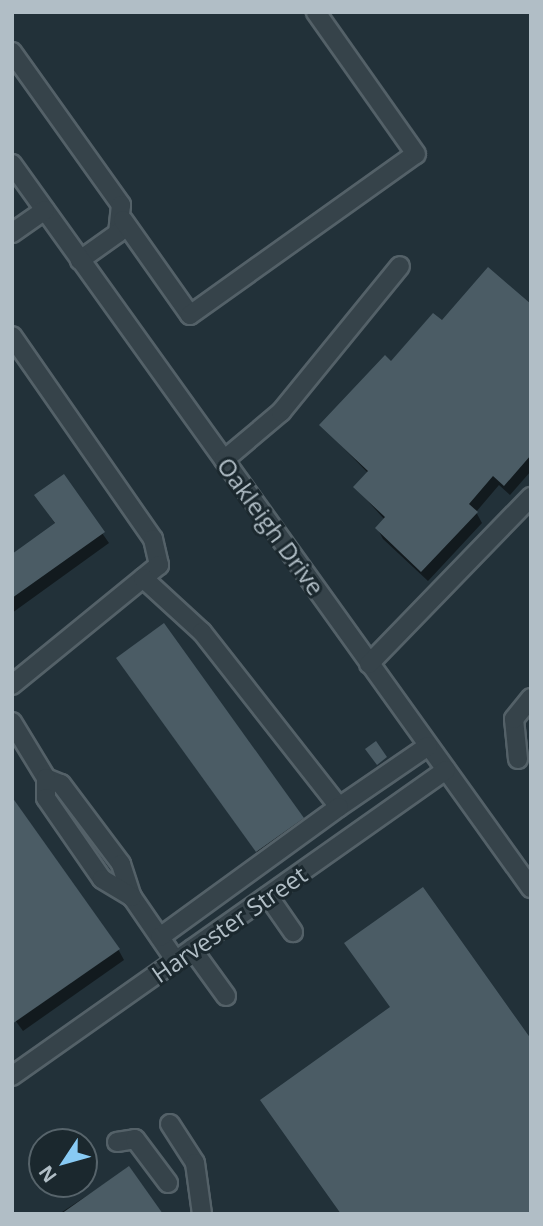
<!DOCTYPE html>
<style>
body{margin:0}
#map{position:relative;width:543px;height:1226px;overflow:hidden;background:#223139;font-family:"Open Sans",sans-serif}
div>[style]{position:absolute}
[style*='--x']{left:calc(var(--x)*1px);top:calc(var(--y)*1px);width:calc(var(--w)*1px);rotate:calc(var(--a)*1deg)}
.shadow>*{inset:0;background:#0007}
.building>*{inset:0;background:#4b5c65}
.roads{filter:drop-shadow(2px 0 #546168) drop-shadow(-2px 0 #546168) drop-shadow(0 2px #546168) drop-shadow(0 -2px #546168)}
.minor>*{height:18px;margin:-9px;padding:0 9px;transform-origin:9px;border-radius:9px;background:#36434a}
span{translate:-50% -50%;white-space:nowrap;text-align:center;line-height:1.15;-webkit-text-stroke:6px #1b282e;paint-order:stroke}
.street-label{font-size:24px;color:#b1bec6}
.frame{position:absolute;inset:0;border:14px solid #b1bec6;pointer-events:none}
.north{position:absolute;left:28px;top:1128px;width:70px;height:70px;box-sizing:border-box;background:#1b282e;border:2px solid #57646b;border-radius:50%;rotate:234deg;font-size:19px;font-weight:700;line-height:28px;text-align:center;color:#b1bec6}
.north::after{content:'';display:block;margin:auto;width:24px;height:32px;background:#88caf4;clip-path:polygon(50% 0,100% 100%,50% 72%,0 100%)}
</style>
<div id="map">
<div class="shadow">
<div style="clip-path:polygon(531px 307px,531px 471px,510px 495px,499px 485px,476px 512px,482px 523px,428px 581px,383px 539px,377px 528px,385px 520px,355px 487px,368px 473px,321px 425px,442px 322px)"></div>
<div style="clip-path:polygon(63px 477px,109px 543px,12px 613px,12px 556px,56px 525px,43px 506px)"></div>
<div style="clip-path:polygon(124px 668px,302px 819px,308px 829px,263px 861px)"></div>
<div style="clip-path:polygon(118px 949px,124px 960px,23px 1031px,12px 1016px)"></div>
<div style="clip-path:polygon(129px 1168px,161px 1214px,59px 1214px)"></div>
</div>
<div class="building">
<div style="clip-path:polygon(488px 267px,531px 304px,531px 455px,504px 486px,493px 476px,469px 504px,478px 512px,421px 572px,375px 528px,385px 517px,353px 487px,368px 471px,319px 425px,385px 355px,391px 361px,433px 313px,442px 320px)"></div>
<div style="clip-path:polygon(64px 474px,105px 532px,12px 598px,12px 554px,55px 523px,34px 495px)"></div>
<div style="clip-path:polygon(164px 623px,304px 818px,256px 852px,116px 658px)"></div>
<div style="clip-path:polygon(376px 741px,387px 757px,377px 765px,365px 749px)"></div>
<div style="clip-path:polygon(12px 797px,120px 949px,12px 1024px)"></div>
<div style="clip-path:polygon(423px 887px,531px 1039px,531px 1214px,341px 1214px,260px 1100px,390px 1007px,344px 943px)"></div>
<div style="clip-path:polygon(129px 1166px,163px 1214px,61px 1214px)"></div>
</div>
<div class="roads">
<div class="minor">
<div style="--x:12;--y:52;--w:188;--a:54.5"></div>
<div style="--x:121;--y:205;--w:28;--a:96"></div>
<div style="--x:118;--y:233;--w:47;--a:144.6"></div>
<div style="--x:12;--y:164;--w:891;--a:54.37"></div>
<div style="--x:123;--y:220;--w:116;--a:54.8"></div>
<div style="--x:190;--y:315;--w:277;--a:-35.5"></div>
<div style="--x:416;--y:154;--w:174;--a:-125.2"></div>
<div style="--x:12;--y:233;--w:40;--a:-34.9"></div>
<div style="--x:12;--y:336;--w:247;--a:55.2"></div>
<div style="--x:153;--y:539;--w:27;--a:77"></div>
<div style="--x:159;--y:565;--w:190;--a:140.8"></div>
<div style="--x:224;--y:460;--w:75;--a:-40.1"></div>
<div style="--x:281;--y:412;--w:188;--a:-50.8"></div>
<div style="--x:143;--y:578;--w:80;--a:42.5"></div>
<div style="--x:202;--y:632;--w:222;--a:51.9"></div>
<div style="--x:339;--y:807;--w:108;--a:-34.4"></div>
<div style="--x:369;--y:664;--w:233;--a:-45.9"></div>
<div style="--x:12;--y:722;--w:66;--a:58.7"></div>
<div style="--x:46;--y:778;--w:16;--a:22"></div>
<div style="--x:61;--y:784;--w:100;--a:53.1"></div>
<div style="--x:121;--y:864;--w:35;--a:72"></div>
<div style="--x:132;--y:897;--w:78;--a:55.5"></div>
<div style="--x:518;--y:759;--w:40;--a:-95.7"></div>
<div style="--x:514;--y:719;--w:27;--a:-51"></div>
<div style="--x:46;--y:778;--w:20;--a:90"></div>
<div style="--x:46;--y:798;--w:98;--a:55.3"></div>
<div style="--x:102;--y:879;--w:35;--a:31"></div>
<div style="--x:268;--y:896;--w:44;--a:55.2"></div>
<div style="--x:160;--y:937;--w:221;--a:-36"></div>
<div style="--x:192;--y:949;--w:58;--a:54.1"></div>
<div style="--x:12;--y:1076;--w:531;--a:-35.19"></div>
<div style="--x:170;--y:1124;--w:46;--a:57.3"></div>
<div style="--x:195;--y:1163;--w:51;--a:82.2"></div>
<div style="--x:117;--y:1142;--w:18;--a:-9"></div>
<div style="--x:135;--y:1139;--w:55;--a:53.1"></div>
</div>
</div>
<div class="street-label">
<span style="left:271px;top:526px;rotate:54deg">Oakleigh Drive</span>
<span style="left:229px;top:924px;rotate:-35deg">Harvester Street</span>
</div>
<div class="frame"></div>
<div class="north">N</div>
</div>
